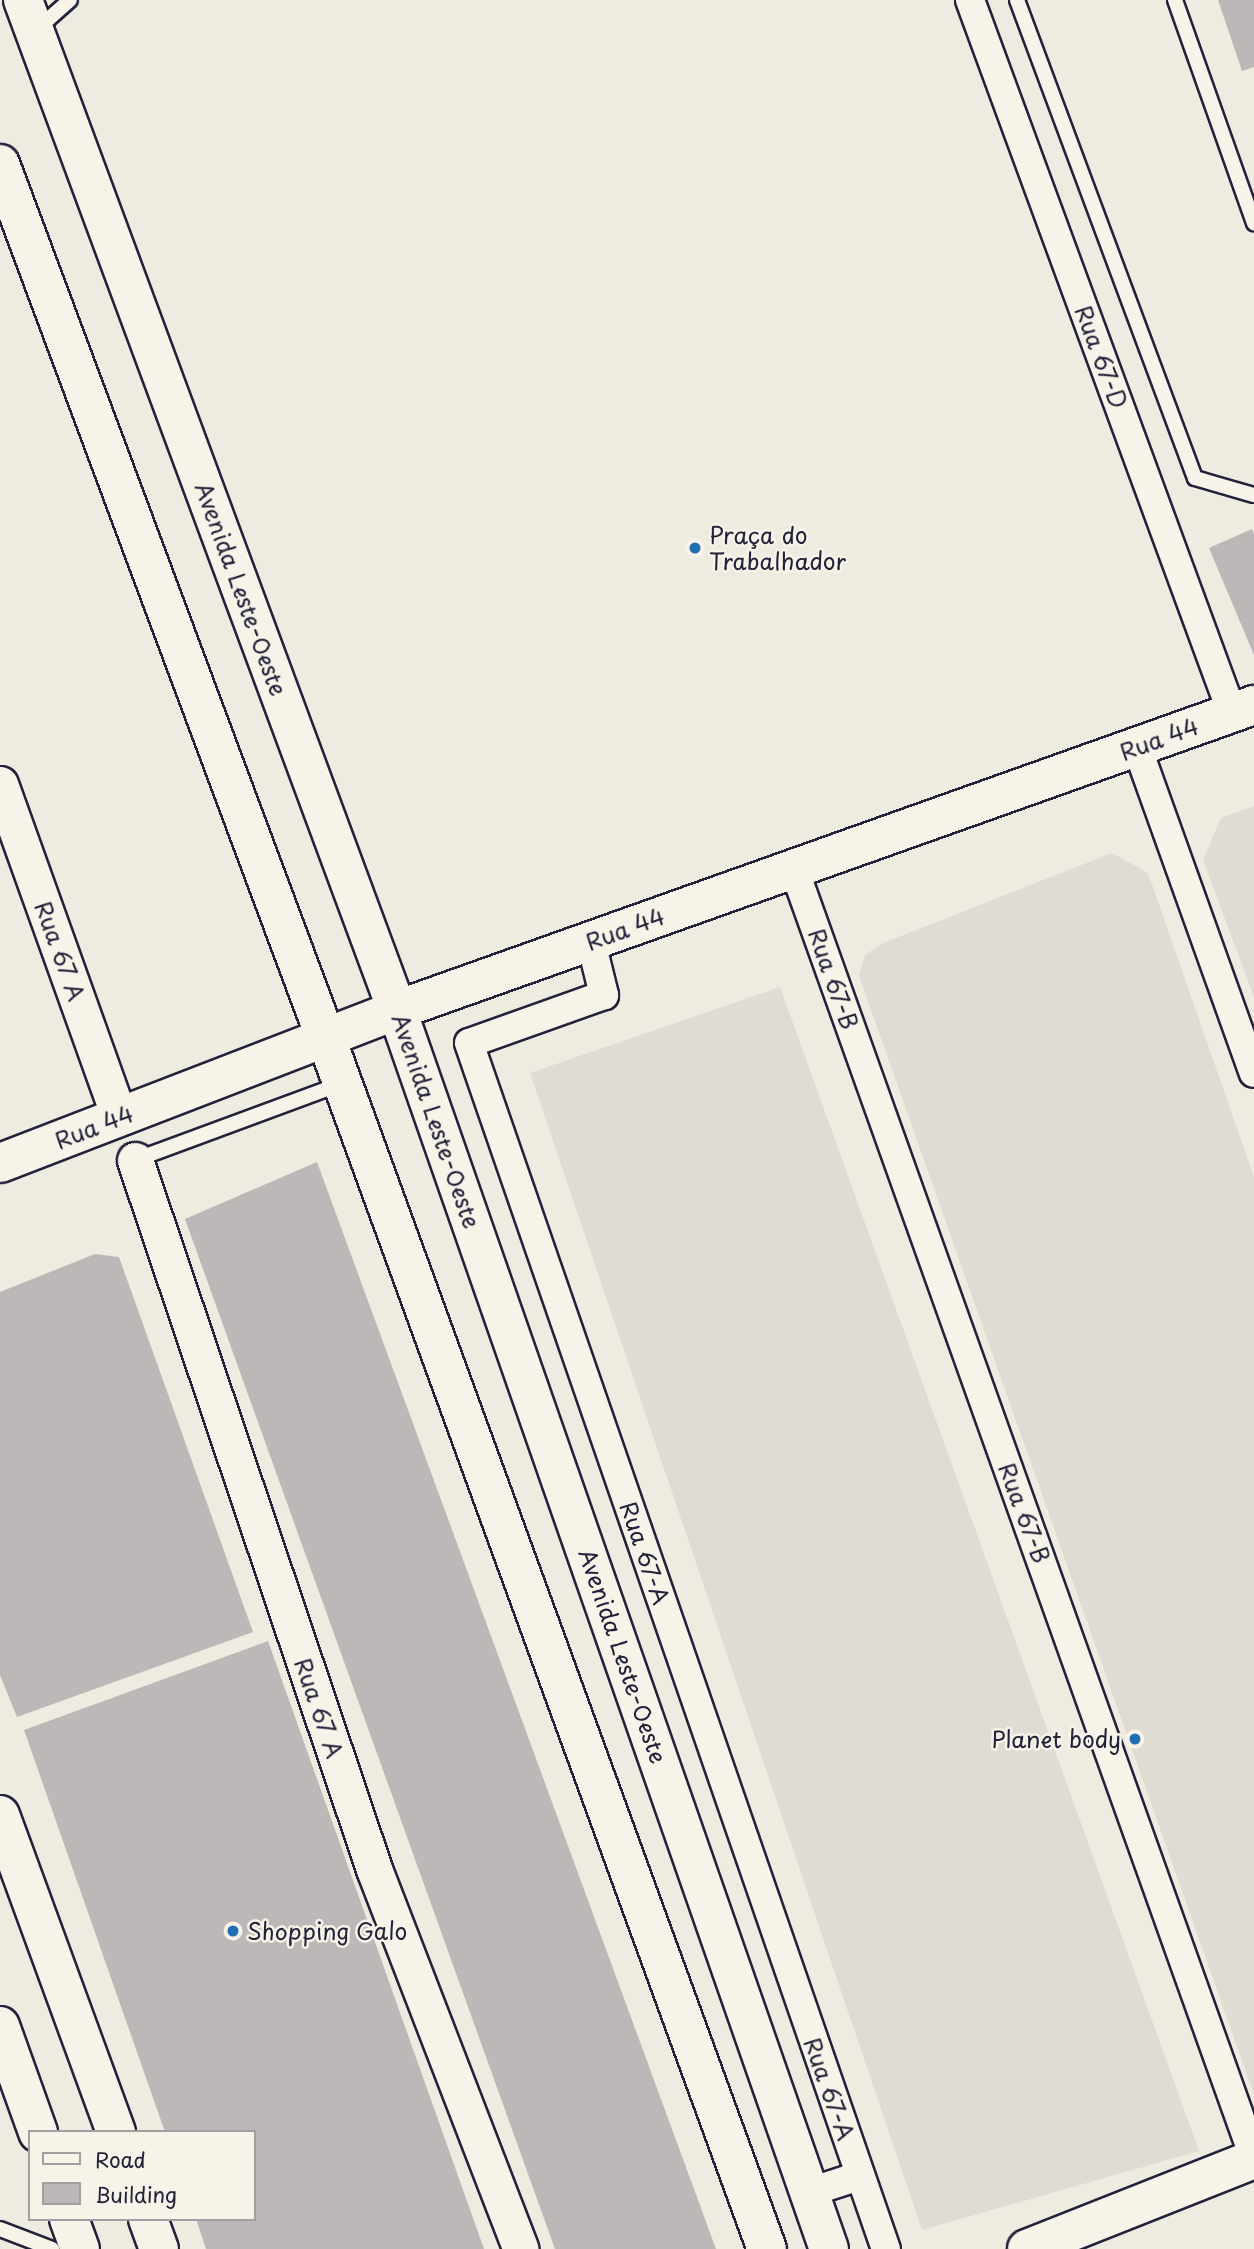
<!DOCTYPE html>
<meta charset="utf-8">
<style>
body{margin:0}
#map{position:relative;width:1254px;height:2249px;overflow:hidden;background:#eeebe1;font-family:"Playpen Sans",sans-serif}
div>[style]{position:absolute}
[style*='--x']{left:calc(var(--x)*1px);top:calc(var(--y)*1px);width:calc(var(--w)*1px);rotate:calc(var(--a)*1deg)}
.built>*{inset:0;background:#dfdcd4}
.building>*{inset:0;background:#bbb8b7}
.roads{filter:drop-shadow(2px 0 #22223b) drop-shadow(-2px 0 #22223b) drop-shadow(0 2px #22223b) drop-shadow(0 -2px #22223b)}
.service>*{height:14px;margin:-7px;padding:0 7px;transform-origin:7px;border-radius:7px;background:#f7f3e8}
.minor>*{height:28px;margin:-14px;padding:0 14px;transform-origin:14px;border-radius:14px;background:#f7f3e8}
.tertiary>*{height:35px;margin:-17.5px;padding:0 17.5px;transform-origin:17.5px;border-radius:17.5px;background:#f7f3e8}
.secondary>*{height:38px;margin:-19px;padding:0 19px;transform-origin:19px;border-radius:19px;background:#f7f3e8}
.primary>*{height:38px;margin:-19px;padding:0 19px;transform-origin:19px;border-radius:19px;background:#f7f3e8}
.dots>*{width:19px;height:19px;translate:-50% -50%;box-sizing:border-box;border:4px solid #f7f3e8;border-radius:50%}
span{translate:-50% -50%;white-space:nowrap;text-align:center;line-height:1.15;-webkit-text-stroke:5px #f7f3e8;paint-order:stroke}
.street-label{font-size:23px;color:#22223b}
.poi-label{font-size:23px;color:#22223b}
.left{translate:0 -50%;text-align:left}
.right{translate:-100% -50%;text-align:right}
.legend{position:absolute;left:28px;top:2130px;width:228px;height:91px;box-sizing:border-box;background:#f7f3e8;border:2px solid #a29fa3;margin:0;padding:9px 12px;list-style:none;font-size:21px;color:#22223b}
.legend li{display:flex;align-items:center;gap:14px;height:35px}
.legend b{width:35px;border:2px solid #a29fa3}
</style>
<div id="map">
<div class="built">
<div style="clip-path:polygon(1254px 806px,1254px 997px,1203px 860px,1221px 818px)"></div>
<div style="clip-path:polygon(1112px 853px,1148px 873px,1254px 1177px,1254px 2095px,859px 976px,865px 955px,883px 943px)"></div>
<div style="clip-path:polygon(780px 987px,1199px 2151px,922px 2230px,530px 1073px)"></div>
</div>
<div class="building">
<div style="clip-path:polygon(1218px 0,1254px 0,1254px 67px,1242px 71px)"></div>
<div style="clip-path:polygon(1252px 529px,1254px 534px,1254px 655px,1209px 548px)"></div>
<div style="clip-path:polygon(317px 1162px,716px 2249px,555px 2249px,185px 1219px)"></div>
<div style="clip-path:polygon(95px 1254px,119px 1257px,253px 1632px,17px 1717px,0 1675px,0 1292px)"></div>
<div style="clip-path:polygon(268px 1641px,484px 2249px,206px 2249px,196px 2219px,254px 2219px,254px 2132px,165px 2132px,24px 1730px)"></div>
</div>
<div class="roads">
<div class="service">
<div style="--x:1017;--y:0;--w:510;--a:69.58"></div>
<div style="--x:1195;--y:478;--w:61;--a:16.1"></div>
<div style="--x:1175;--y:0;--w:237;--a:70.5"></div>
<div style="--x:36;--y:30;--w:45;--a:-41.4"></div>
<div style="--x:135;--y:1160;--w:220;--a:-20.3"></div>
<div style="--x:0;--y:2229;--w:56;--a:21"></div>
</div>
<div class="minor">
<div style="--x:970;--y:0;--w:760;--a:69.82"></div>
<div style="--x:1137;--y:747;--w:346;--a:70.3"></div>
<div style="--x:794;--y:869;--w:1368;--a:70.35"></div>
<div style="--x:591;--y:942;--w:55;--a:76.2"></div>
<div style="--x:604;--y:995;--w:143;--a:160.4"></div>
<div style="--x:469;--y:1043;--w:1276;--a:70.93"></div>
<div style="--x:810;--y:2192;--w:52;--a:-18.1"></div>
</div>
<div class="tertiary">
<div style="--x:0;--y:784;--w:354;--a:70.3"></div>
<div style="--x:135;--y:1160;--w:748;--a:71.37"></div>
<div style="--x:374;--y:1869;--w:407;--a:68.9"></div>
</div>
<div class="secondary">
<div style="--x:23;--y:0;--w:1077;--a:69.68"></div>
<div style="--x:397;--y:1010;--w:1312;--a:70.78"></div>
<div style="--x:0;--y:164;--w:959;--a:69.56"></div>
<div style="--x:335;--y:1063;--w:1262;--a:69.99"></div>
<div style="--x:0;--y:1163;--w:425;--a:-21.1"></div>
<div style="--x:397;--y:1010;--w:910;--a:-19.59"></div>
<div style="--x:1027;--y:2249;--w:244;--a:-21.6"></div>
</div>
<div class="primary">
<div style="--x:0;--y:1815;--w:338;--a:69.9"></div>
<div style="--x:0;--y:2026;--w:113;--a:70.3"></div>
<div style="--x:69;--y:2219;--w:32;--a:70"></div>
<div style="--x:148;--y:2219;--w:32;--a:70"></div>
</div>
</div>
<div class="dots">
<div style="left:695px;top:548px;background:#1f6fb2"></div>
<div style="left:1135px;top:1739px;background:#1f6fb2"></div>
<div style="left:233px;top:1931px;background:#1f6fb2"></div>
</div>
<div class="street-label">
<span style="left:1101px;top:357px;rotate:70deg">Rua 67-D</span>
<span style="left:241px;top:589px;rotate:70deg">Avenida Leste-Oeste</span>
<span style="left:1159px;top:739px;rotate:-20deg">Rua 44</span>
<span style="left:625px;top:929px;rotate:-20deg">Rua 44</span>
<span style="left:60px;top:951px;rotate:70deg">Rua 67 A</span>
<span style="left:833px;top:979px;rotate:71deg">Rua 67-B</span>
<span style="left:436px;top:1121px;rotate:71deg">Avenida Leste-Oeste</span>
<span style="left:94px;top:1127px;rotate:-21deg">Rua 44</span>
<span style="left:1024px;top:1513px;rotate:70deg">Rua 67-B</span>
<span style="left:645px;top:1553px;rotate:71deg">Rua 67-A</span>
<span style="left:623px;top:1656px;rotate:71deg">Avenida Leste-Oeste</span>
<span style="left:319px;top:1708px;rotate:71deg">Rua 67 A</span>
<span style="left:829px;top:2089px;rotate:71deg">Rua 67-A</span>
</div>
<div class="poi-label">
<span class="left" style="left:709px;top:548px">Praça do<br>Trabalhador</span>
<span class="right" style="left:1121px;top:1739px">Planet body</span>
<span class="left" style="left:247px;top:1931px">Shopping Galo</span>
</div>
<ul class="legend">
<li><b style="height:9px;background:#f7f3e8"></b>Road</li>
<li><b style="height:19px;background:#bbb8b7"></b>Building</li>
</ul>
</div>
